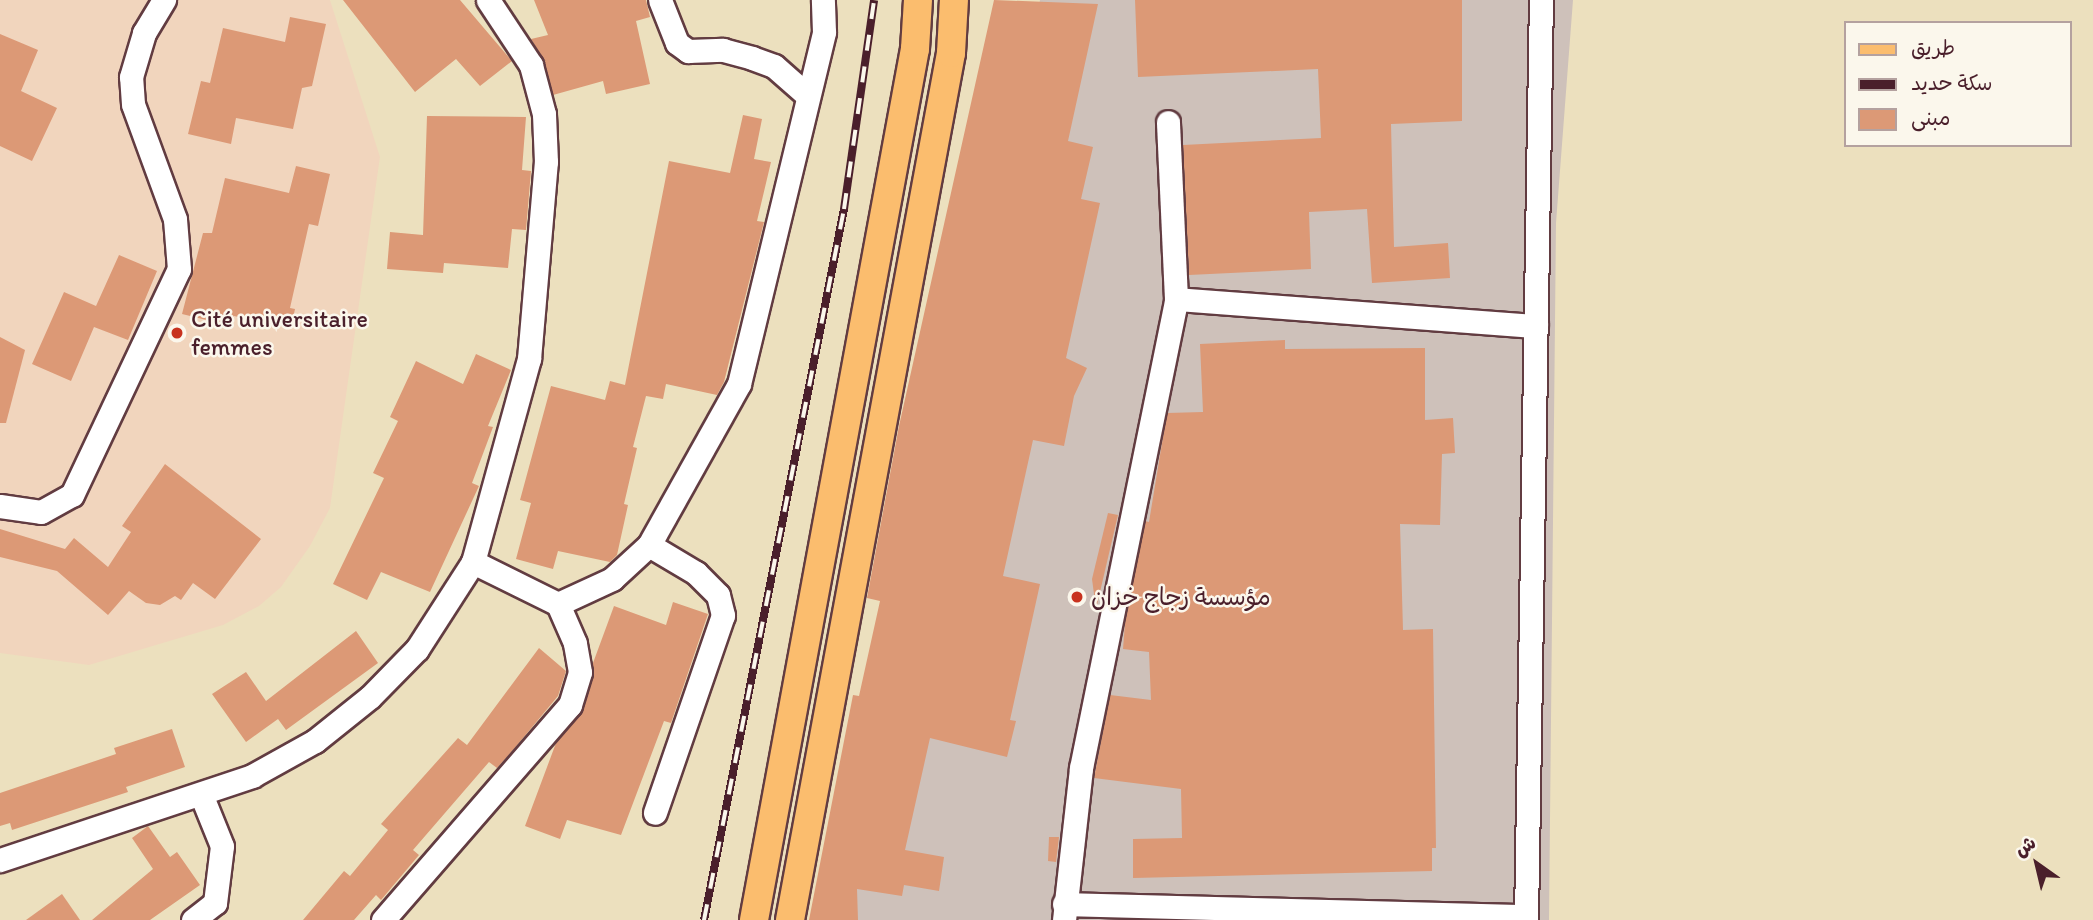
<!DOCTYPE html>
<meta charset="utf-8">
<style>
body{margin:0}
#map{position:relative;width:2093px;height:920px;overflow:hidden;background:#ece0be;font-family:Itim,"Playpen Sans Arabic",sans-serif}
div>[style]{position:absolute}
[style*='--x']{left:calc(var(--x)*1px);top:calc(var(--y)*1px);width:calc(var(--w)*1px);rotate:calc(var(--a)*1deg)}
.built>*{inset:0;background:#f1d5bd}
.industrial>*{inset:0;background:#cec1ba}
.building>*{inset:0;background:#dc9976}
.roads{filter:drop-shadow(2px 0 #623c41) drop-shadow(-2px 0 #623c41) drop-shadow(0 2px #623c41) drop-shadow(0 -2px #623c41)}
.minor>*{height:23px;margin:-11.5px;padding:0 11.5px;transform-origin:11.5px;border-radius:11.5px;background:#fff}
.major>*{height:28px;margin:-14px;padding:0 14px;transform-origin:14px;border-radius:14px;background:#fbbd6e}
.rail>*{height:8px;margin-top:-4px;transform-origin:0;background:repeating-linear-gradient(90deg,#fbf7ec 0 16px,#4a1f2b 0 32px);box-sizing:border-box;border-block:2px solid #4a1f2b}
.dots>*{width:19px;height:19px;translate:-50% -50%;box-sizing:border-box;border:4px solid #fbf7ec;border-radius:50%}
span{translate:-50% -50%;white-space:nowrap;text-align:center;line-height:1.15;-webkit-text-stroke:5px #fbf7ec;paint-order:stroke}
.poi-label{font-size:24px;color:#4a1f2b}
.left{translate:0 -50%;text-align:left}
.legend{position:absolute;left:1844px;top:21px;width:228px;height:126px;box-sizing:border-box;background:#fbf7ec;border:2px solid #b4a19f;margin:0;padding:9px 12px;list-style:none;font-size:21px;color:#4a1f2b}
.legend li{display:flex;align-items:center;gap:14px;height:35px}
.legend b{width:35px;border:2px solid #b4a19f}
.north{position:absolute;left:2002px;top:829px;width:70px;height:70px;-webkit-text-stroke:5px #fbf7ec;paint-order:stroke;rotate:326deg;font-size:19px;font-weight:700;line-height:28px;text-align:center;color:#4a1f2b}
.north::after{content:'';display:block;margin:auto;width:24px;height:32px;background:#4a1f2b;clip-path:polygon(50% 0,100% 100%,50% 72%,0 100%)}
</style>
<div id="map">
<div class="built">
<div style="clip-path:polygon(0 0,330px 0,380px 157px,330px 508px,310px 546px,281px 587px,259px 606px,223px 625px,89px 665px,0 653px)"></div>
</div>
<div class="industrial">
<div style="clip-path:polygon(1040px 0,1573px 0,1556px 223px,1549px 920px,846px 920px,850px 872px)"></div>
</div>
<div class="building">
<div style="clip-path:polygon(343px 0,460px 0,512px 61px,480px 86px,456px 59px,415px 92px)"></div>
<div style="clip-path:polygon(534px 0,646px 0,650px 17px,636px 21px,650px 84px,606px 94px,603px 81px,553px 95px,544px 61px,531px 39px,548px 35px)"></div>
<div style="clip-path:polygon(994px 0,1098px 4px,1068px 141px,1093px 147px,1081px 199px,1100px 203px,1066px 358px,1087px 368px,1074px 396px,1064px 446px,1033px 440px,1003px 576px,1040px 584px,1010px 720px,1016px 721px,1007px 757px,930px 738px,905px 850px,944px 857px,939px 891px,904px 885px,902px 896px,857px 889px,858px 920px,809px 920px,853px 695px,859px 696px,880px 601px,867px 598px,899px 426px)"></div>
<div style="clip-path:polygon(1135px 0,1462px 0,1462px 121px,1391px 124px,1394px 247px,1448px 243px,1450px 278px,1372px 283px,1367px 209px,1309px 212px,1311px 269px,1189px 275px,1183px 145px,1321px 138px,1318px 69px,1138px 77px)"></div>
<div style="clip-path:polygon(290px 17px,326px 24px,312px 86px,302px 88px,293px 129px,236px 118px,231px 144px,188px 134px,201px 81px,210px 83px,223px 28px,285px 42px)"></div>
<div style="clip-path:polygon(0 34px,38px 50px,21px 91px,57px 108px,32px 161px,0 146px)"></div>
<div style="clip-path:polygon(743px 115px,762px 119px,754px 159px,771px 162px,757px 221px,764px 222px,724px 382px,717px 395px,666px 384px,663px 399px,646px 396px,633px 447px,637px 448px,624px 504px,628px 505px,617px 555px,610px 562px,558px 551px,553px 569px,516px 559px,531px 503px,520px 500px,551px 386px,605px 400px,610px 381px,625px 385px,669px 161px,730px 173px)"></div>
<div style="clip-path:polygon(427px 116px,526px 117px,522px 170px,531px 171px,526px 230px,512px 229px,508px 268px,444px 263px,443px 273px,387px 269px,390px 232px,423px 235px)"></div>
<div style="clip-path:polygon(296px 166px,330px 174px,318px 226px,309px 224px,290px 308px,295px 309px,291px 328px,234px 316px,231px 326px,182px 314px,203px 233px,212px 233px,225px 178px,289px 193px)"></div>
<div style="clip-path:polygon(119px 255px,157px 271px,128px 340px,94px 327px,71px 381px,32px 364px,64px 292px,96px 306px)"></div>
<div style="clip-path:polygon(0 337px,25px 350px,6px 423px,0 423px)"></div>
<div style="clip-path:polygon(1285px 340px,1285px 349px,1425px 348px,1425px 420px,1453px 418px,1455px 453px,1442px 454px,1440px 525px,1400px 524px,1403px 630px,1433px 629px,1436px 848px,1432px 848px,1432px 871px,1133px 878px,1133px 839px,1182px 838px,1181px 789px,1094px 778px,1110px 695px,1151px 700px,1149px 652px,1123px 649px,1125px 623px,1145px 521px,1149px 522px,1167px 413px,1203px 412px,1200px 344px)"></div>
<div style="clip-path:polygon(476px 354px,511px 370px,488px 426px,493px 427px,472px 483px,479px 486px,430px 592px,381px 572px,367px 600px,333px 584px,384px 478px,373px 473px,398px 421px,390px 417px,416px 361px,463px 384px)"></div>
<div style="clip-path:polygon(165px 464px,261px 539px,215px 599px,193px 583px,181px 600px,175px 596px,160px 605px,146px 603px,129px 591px,108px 615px,57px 571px,0 557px,0 529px,65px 549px,74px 538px,108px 567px,131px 532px,122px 526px)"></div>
<div style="clip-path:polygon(1108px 513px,1118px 515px,1096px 609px,1092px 579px)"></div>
<div style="clip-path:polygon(673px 602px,708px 614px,671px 723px,664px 721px,621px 835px,567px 820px,560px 839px,525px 826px,556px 743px,583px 709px,593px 663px,614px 606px,666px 625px)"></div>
<div style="clip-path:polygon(356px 631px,378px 663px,286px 730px,278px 719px,246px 742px,212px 694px,246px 672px,266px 701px)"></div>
<div style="clip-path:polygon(539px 648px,566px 671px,558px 696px,513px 750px,497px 768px,489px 762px,413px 850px,419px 855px,381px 900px,376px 895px,354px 920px,303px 920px,344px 871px,350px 876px,388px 830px,381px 824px,458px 738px,467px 745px)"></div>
<div style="clip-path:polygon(172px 729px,185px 767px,126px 787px,128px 792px,12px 830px,10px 823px,0 826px,0 793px,116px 754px,114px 748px)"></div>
<div style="clip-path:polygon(148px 826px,170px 857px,177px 852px,200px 885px,150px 920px,92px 920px,153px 869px,132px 838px)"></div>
<div style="clip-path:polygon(1049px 837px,1059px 837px,1056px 862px,1048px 861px)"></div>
<div style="clip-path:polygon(62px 894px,80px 920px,26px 920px)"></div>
</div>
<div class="roads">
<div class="minor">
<div style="--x:660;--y:0;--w:46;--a:68.4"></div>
<div style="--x:677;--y:43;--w:14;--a:36"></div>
<div style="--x:688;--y:51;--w:35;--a:-2"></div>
<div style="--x:723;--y:50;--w:30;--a:15"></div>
<div style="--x:752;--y:58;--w:23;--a:20"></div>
<div style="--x:774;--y:66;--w:44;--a:41.3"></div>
<div style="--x:1176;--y:299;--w:361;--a:4.3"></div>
<div style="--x:0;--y:506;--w:41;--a:8.3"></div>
<div style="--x:41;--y:512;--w:35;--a:-29"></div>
<div style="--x:72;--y:495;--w:250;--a:-64.7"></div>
<div style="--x:179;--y:269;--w:50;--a:-94.6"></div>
<div style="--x:175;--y:219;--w:122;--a:-110.1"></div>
<div style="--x:133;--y:104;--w:27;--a:-94"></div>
<div style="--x:131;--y:77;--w:46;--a:-73.5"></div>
<div style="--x:144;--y:33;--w:39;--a:-59"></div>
<div style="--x:649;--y:545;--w:55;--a:30.8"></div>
<div style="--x:696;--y:573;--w:31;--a:45"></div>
<div style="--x:718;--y:595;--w:21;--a:76"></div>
<div style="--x:723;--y:615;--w:209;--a:109"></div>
<div style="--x:558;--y:604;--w:60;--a:-24.8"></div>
<div style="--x:612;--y:579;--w:50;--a:-42.6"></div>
<div style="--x:649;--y:545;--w:184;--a:-60.8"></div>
<div style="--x:739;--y:384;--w:362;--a:-76.4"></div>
<div style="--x:824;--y:32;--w:32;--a:-92"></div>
<div style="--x:0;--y:860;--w:266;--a:-18.4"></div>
<div style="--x:252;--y:776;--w:72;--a:-29.1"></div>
<div style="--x:315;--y:741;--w:70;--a:-38.7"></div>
<div style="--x:370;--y:697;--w:67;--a:-45.6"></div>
<div style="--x:417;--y:649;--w:103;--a:-57.2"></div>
<div style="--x:473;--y:562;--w:211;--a:-74.6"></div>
<div style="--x:529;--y:359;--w:198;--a:-85.1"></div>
<div style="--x:546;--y:162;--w:48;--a:-92.4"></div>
<div style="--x:544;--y:114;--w:51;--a:-104.9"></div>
<div style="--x:531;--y:65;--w:78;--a:-123.5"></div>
<div style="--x:1064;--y:904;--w:462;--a:1.5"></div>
<div style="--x:193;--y:920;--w:28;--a:-38"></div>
<div style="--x:215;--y:903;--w:57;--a:-83"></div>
<div style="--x:222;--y:846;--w:56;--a:-112"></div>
<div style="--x:383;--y:920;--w:285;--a:-49"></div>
<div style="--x:570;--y:705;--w:34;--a:-73"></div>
<div style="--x:580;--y:672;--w:29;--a:-100"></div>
<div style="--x:575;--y:643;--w:43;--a:-113.6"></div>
<div style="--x:558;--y:604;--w:95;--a:-153.7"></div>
<div style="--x:1064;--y:920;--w:153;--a:-83.6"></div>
<div style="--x:1081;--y:768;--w:479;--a:-78.5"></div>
<div style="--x:1176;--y:299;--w:177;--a:-92.6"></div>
<div style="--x:1526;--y:920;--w:920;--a:-89.07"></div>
</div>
<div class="major">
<div style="--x:754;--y:920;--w:886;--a:-79.53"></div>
<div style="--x:915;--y:49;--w:49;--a:-86.5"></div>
<div style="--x:790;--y:920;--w:882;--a:-79.48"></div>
<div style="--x:951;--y:53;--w:53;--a:-86.8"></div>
</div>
</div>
<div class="rail">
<div style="--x:704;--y:920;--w:725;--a:-78.86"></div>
<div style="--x:844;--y:209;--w:211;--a:-81.8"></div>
</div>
<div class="dots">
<div style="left:177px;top:333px;background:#c8321e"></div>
<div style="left:1077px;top:597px;background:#c8321e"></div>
</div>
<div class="poi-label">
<span class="left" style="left:191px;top:333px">Cité universitaire<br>femmes</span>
<span class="left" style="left:1091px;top:597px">مؤسسة زجاج خزان</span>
</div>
<ul class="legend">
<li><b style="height:9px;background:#fbbd6e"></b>طريق</li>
<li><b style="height:9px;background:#4a1f2b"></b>سكة حديد</li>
<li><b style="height:19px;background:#dc9976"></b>مبنى</li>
</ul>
<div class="north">ش</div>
</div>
